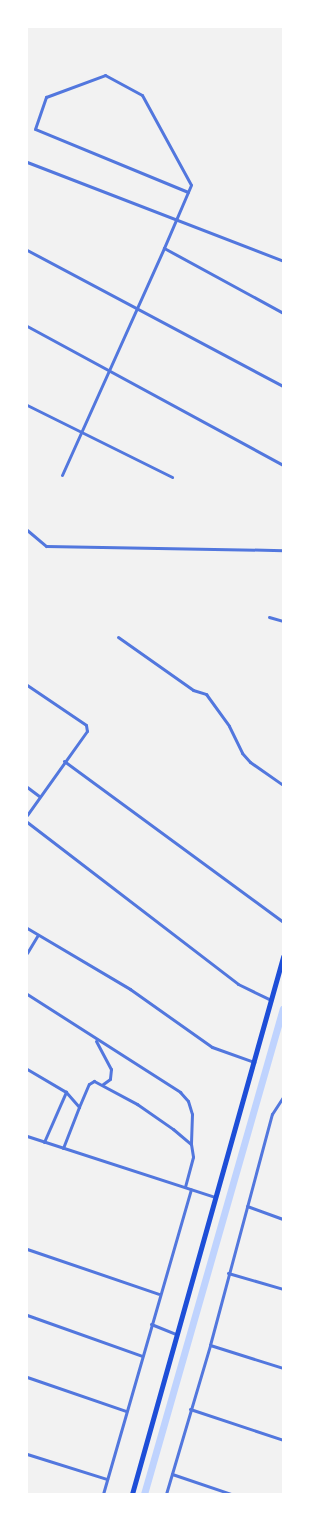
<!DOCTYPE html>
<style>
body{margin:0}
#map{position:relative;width:310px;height:1521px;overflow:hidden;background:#f2f2f2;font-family:"Fira Sans",sans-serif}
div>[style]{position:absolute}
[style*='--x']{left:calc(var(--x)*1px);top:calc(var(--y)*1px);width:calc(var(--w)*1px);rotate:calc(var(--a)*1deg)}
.canal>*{height:7px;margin:-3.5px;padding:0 3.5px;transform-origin:3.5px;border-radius:3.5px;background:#bfd3fe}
.minor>*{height:3px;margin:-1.5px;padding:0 1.5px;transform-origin:1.5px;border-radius:1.5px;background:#5277de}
.secondary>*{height:4.5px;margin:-2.25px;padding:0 2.25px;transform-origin:2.25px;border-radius:2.25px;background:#1d4ed8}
span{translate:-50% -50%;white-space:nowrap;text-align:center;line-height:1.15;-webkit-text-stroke:4px #fff;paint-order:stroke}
.frame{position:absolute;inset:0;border:28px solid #fff;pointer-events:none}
</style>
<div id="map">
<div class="canal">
<div style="--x:144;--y:1494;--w:505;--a:-74.04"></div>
</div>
<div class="minor">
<div style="--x:27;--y:162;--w:274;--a:21.1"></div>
<div style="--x:188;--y:192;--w:165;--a:-157.6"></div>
<div style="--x:35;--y:129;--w:34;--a:-71"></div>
<div style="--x:46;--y:97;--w:63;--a:-20.4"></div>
<div style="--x:105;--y:75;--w:42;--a:28.4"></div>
<div style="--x:142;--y:95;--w:102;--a:61.4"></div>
<div style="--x:191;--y:185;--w:69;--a:113.2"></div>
<div style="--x:164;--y:248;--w:136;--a:28.6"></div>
<div style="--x:27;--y:250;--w:290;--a:28"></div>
<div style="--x:27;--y:326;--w:291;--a:28.5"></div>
<div style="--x:27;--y:405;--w:162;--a:26.4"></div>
<div style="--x:62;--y:475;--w:249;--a:-65.8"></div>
<div style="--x:27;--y:530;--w:25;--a:40"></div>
<div style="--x:46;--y:546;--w:237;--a:1"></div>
<div style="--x:269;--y:617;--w:15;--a:16"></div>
<div style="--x:118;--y:637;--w:92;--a:35.2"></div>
<div style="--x:193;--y:690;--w:14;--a:17"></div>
<div style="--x:206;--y:694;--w:39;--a:54"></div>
<div style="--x:229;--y:726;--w:30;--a:64"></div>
<div style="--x:242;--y:753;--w:12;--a:48"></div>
<div style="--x:250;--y:762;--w:40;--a:34.9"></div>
<div style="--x:27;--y:685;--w:71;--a:34.1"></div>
<div style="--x:86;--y:725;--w:6;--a:81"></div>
<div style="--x:87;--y:731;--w:103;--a:125.5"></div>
<div style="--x:64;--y:761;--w:272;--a:36.3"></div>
<div style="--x:27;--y:787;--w:15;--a:37"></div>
<div style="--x:27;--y:822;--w:266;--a:37.5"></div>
<div style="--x:238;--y:984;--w:37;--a:26"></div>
<div style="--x:283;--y:847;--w:12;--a:90"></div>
<div style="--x:27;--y:928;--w:120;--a:30.6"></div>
<div style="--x:130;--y:989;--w:100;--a:35.3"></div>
<div style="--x:212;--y:1047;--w:45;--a:19.7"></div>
<div style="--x:27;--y:953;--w:21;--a:-59"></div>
<div style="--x:27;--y:994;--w:182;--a:32.6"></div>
<div style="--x:180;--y:1092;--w:12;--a:48"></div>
<div style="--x:188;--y:1101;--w:14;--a:73"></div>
<div style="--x:192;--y:1114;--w:30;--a:92"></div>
<div style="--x:96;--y:1041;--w:32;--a:62"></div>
<div style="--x:111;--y:1069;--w:10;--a:96"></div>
<div style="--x:110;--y:1079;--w:9;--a:144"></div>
<div style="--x:27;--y:1069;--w:45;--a:30.5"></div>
<div style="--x:66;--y:1092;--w:20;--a:49"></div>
<div style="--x:79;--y:1107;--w:44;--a:111.3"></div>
<div style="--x:79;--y:1107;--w:25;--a:-67"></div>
<div style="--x:89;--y:1084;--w:6;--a:-31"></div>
<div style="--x:94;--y:1081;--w:49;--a:28.1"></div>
<div style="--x:137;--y:1104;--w:44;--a:34.8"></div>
<div style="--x:173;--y:1129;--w:23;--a:40"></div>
<div style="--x:191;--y:1144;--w:13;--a:81"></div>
<div style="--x:193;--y:1157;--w:31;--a:105"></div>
<div style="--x:27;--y:1136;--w:198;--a:18"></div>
<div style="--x:44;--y:1142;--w:55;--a:-66.3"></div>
<div style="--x:247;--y:1206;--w:38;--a:20"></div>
<div style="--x:27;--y:1249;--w:139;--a:18.8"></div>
<div style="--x:228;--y:1273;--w:57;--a:16.2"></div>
<div style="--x:27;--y:1315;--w:122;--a:19.6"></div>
<div style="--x:151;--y:1324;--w:27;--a:22"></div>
<div style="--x:210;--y:1345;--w:77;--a:17.5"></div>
<div style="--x:27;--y:1377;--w:105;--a:19"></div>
<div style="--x:190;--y:1409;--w:98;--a:18.4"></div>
<div style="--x:27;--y:1454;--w:84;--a:17.4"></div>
<div style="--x:172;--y:1474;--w:62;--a:18.7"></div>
<div style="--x:103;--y:1494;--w:317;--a:-73.9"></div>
<div style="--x:166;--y:1494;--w:155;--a:-73.5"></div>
<div style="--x:210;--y:1345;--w:239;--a:-75"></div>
<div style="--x:272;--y:1114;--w:20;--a:-57"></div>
</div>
<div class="secondary">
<div style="--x:132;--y:1494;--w:558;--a:-74.29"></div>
</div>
<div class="frame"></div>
</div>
